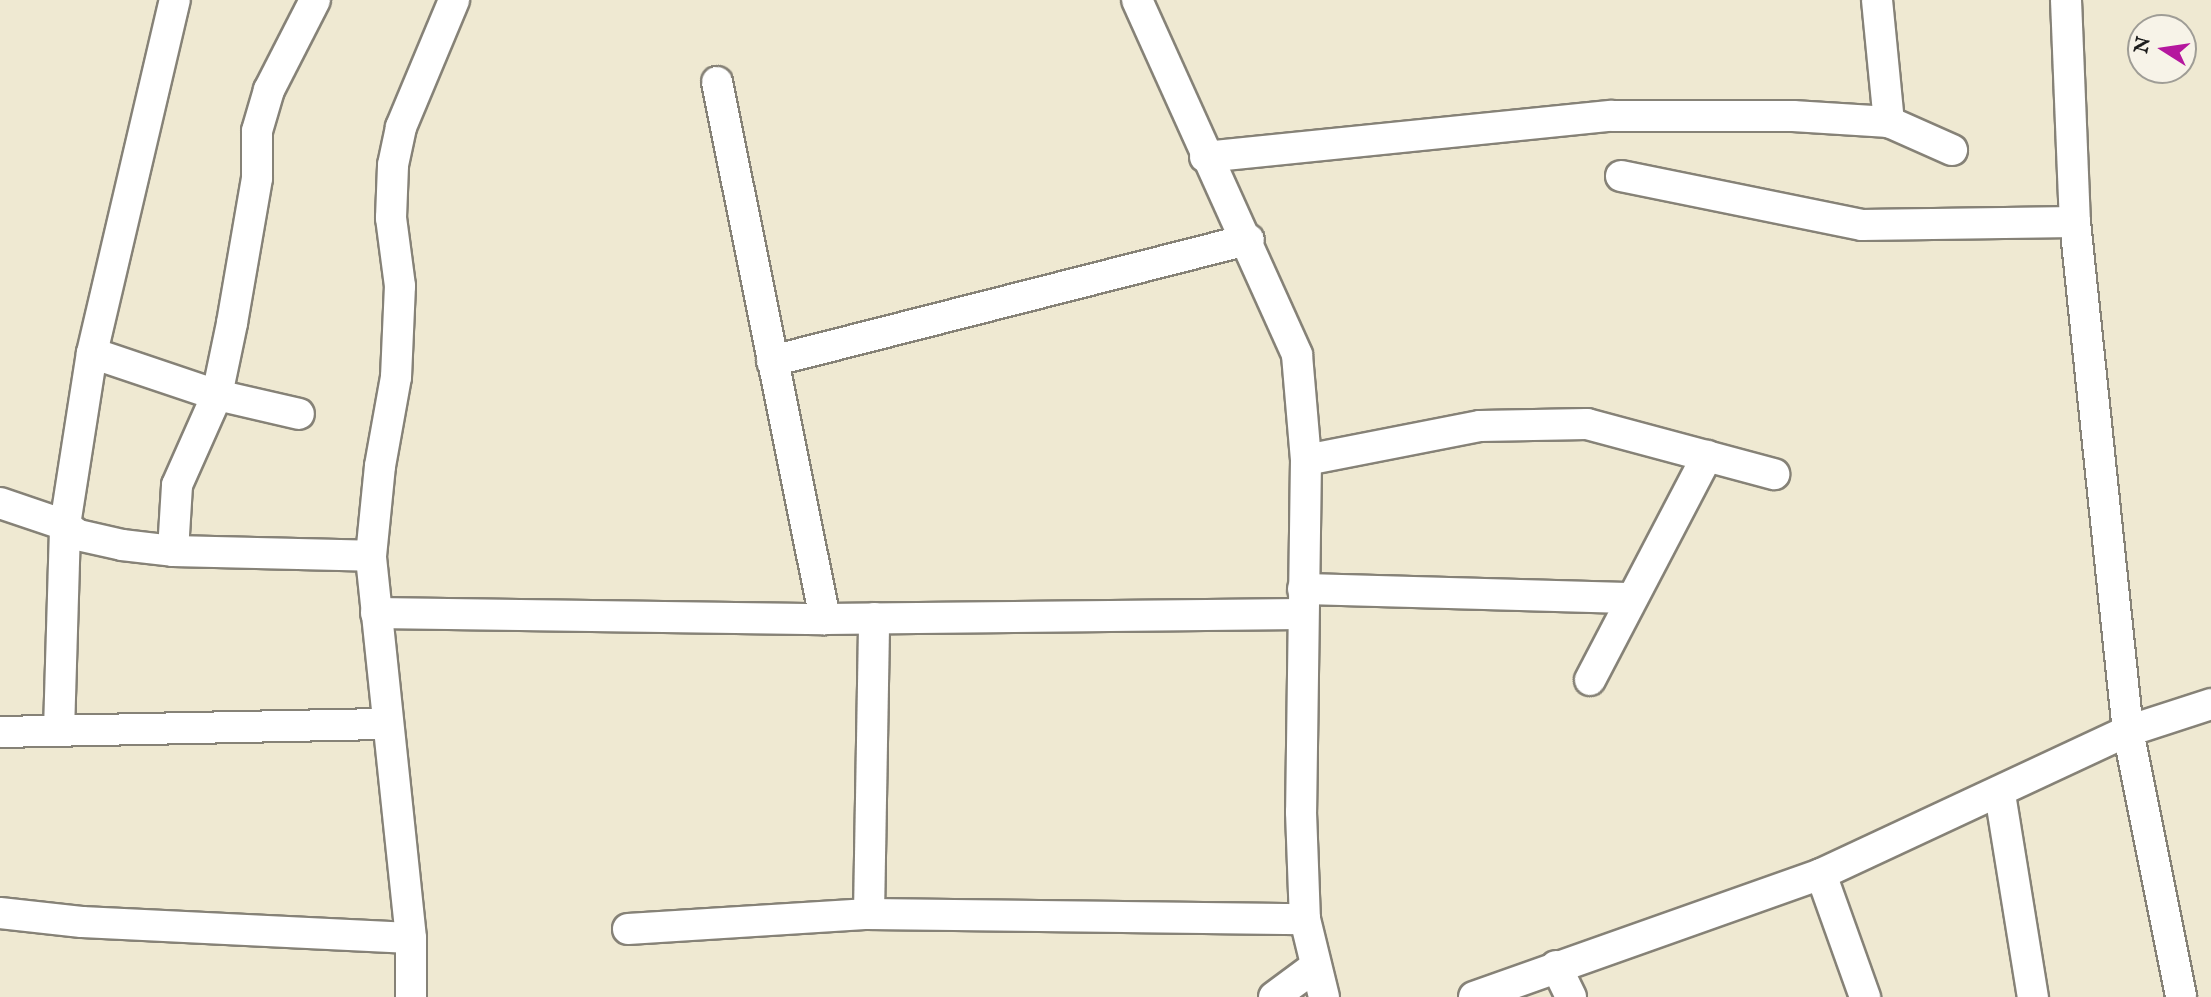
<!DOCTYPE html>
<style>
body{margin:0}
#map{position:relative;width:2211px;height:997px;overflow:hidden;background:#efe9d2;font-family:"IM FELL English",serif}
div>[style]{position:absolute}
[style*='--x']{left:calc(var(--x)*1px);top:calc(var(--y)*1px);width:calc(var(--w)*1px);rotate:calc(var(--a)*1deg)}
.roads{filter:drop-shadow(2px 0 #868277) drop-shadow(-2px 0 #868277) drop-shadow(0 2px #868277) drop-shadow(0 -2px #868277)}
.minor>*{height:30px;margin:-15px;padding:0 15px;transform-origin:15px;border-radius:15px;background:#fff}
span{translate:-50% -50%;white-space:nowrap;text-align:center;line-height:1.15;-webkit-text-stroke:5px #f7f3e8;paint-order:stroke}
.north{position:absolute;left:2127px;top:14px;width:70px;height:70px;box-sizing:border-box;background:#f7f3e8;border:2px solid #9f9d96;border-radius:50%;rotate:282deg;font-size:19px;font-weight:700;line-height:28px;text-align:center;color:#1c1c1c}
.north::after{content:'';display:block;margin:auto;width:24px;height:32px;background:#b5179e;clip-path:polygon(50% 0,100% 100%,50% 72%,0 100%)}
</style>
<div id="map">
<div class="roads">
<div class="minor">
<div style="--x:1137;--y:0;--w:389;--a:65.7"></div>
<div style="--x:1297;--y:355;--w:105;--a:85.1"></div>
<div style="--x:1306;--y:460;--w:352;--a:90.8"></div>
<div style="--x:1301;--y:812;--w:107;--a:87.9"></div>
<div style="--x:1305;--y:919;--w:80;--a:76.3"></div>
<div style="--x:1877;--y:0;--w:123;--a:84.4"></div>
<div style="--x:2066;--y:0;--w:222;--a:87.7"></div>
<div style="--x:2075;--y:222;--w:512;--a:84.06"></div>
<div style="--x:2128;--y:731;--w:271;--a:78.7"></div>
<div style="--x:717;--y:82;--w:548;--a:78.63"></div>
<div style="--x:1205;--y:157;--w:409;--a:-5.8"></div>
<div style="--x:1612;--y:116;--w:181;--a:0"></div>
<div style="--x:1793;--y:116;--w:96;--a:3.6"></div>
<div style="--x:1889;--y:122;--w:69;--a:24"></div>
<div style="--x:1621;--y:176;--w:246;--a:11.5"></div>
<div style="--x:1862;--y:225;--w:213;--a:-0.8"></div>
<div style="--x:92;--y:353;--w:132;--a:18.6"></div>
<div style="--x:217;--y:395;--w:84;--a:13"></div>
<div style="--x:772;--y:361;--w:492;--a:-14.3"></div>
<div style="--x:1306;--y:460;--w:177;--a:-11.1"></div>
<div style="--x:1480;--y:426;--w:107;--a:-1.1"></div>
<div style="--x:1587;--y:424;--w:194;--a:15"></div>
<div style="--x:0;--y:503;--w:69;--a:18.7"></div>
<div style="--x:65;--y:525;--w:16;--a:38"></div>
<div style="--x:78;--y:535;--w:45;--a:12.8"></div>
<div style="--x:122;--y:545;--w:51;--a:6.7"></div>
<div style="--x:173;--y:551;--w:198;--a:1.4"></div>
<div style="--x:173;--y:551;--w:66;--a:-86.5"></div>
<div style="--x:177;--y:485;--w:98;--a:-66"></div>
<div style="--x:217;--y:395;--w:74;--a:-78.2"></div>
<div style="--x:232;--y:323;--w:147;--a:-80.2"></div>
<div style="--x:257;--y:178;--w:47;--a:-90"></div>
<div style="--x:257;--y:131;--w:43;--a:-73.7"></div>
<div style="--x:269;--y:90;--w:101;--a:-62.9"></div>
<div style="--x:1303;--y:589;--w:327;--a:1.6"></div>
<div style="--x:376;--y:613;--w:449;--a:0.8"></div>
<div style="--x:825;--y:619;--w:477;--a:-0.6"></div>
<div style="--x:1590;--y:680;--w:253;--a:-62.4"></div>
<div style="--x:59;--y:731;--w:206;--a:-88.3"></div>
<div style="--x:65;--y:525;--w:174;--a:-81.1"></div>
<div style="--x:92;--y:353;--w:363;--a:-76.8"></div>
<div style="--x:0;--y:732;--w:386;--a:-1.2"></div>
<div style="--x:2000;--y:794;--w:206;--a:80.8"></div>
<div style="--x:1821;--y:874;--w:131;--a:70.3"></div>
<div style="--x:0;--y:913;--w:82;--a:6.3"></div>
<div style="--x:82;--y:922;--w:329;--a:2.8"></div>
<div style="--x:869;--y:914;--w:296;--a:-89"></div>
<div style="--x:628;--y:929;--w:241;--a:-3.6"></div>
<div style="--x:869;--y:914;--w:436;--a:0.7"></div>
<div style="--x:1556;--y:966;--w:34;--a:64"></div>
<div style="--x:411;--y:997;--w:59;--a:-90"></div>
<div style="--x:411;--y:938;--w:384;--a:-96"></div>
<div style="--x:371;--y:556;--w:90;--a:-84.3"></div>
<div style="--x:380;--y:466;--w:90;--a:-79.8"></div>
<div style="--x:396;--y:377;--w:91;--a:-87.5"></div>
<div style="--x:400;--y:286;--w:69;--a:-97.5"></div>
<div style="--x:391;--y:218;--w:53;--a:-87.8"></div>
<div style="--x:393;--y:165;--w:39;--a:-78"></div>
<div style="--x:401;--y:127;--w:138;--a:-67.3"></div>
<div style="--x:1274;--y:997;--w:52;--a:-36.4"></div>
<div style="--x:1474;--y:997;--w:368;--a:-19.5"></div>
<div style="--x:1821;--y:874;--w:339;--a:-25"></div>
<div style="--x:2128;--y:731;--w:87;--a:-18"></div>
</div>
</div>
<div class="north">N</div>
</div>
